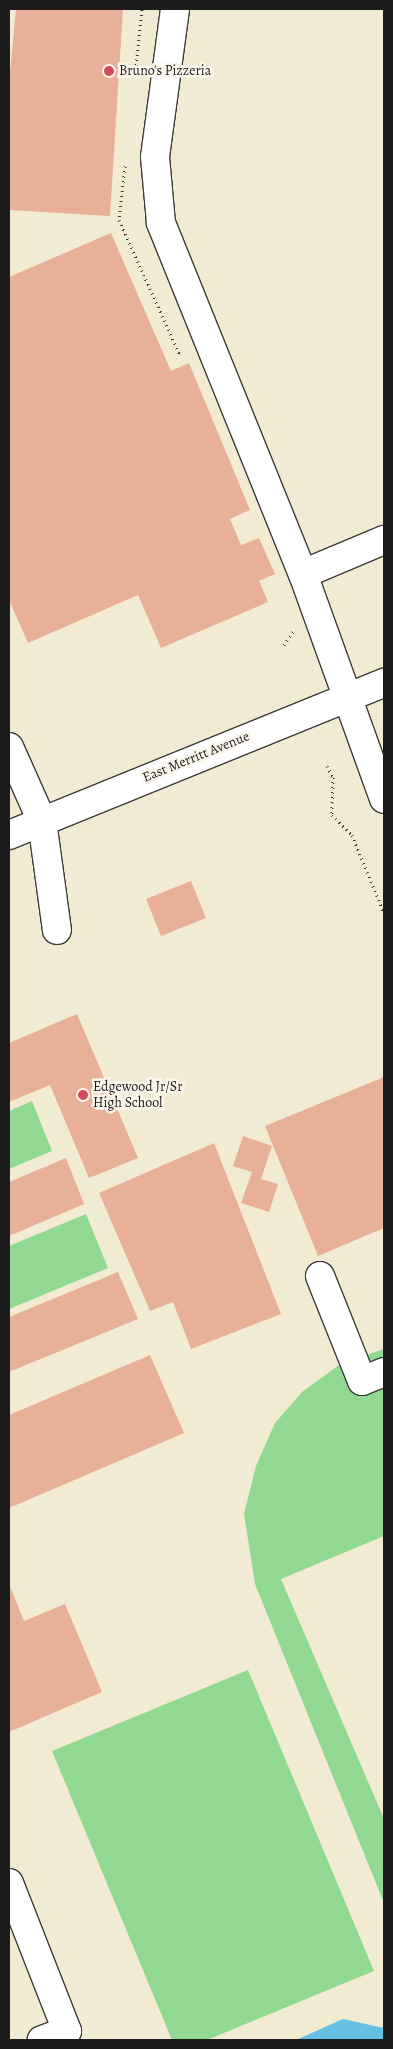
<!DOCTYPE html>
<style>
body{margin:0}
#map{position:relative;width:393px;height:2049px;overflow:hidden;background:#f2ebd3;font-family:Alegreya,serif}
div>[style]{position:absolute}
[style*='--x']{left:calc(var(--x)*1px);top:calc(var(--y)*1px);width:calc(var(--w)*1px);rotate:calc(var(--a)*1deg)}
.green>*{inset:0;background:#91d892}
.water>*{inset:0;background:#65c0e3}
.building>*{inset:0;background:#e8b098}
.path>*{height:3px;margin-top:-1.5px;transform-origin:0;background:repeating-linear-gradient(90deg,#3c3b37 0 1px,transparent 0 5px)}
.roads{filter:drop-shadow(1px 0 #3c3b37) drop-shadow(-1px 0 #3c3b37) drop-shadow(0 1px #3c3b37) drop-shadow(0 -1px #3c3b37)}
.minor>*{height:28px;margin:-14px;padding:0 14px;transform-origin:14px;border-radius:14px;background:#fff}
.dots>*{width:14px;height:14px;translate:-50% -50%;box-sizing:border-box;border:2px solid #fbf7ec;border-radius:50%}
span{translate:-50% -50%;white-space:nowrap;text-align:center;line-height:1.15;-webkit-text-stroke:5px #fbf7ec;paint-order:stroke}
.poi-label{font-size:14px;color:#1c1c1c}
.left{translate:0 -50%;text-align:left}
.street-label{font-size:14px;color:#1c1c1c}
.frame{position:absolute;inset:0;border:10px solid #1c1c1c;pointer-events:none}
</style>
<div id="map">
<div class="green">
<div style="clip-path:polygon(32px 1101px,52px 1151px,9px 1169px,9px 1111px)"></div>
<div style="clip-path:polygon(86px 1214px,108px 1268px,9px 1309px,9px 1246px)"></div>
<div style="clip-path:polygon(384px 1349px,384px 1536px,281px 1579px,384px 1819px,384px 1903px,255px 1584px,244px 1514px,256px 1466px,275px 1423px,302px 1392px,342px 1363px)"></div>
<div style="clip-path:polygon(248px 1670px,374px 1971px,207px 2040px,172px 2040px,52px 1751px)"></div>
</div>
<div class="water">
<div style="clip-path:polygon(343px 2019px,384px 2028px,384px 2040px,296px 2040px)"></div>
</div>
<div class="building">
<div style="clip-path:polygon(16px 9px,123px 9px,110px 216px,9px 210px,9px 83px)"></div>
<div style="clip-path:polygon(111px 233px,171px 371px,189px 363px,250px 510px,230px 519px,241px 545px,259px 538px,275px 574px,259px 581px,268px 602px,161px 648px,138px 595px,28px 643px,9px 600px,9px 277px)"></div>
<div style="clip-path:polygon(191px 881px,206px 918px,161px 936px,146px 899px)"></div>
<div style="clip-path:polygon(77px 1014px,138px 1158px,89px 1178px,50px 1085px,9px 1102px,9px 1043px)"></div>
<div style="clip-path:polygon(384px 1077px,384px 1228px,318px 1256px,265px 1126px)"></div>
<div style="clip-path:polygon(243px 1136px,272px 1146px,261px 1179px,278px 1184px,269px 1212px,241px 1203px,252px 1172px,233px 1166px)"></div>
<div style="clip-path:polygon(214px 1143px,281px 1314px,191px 1349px,173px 1302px,150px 1311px,99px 1193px)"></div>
<div style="clip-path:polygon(66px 1158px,84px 1204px,9px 1236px,9px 1182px)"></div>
<div style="clip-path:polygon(118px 1272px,138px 1319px,9px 1372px,9px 1317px)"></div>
<div style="clip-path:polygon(150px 1355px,184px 1433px,9px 1508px,9px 1415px)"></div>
<div style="clip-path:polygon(9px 1584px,24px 1621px,65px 1604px,102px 1692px,9px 1732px)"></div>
</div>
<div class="path">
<div style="--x:135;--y:75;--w:66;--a:-83.9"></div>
<div style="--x:125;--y:166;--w:54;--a:96.3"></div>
<div style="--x:119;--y:220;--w:146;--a:65.7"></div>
<div style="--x:179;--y:353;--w:4;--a:-34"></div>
<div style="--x:284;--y:645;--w:17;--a:-57"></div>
<div style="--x:327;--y:766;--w:13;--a:61"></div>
<div style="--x:333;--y:777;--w:38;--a:92"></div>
<div style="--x:332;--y:815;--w:28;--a:45"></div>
<div style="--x:352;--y:835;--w:84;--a:67.7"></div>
</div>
<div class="roads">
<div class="minor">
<div style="--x:175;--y:9;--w:149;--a:97.7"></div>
<div style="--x:155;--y:157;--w:66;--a:84.8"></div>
<div style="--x:161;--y:223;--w:379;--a:68"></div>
<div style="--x:303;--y:574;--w:239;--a:70.2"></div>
<div style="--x:303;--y:574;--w:88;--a:-22.8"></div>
<div style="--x:9;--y:747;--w:81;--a:66"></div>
<div style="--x:42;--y:821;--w:110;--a:82.2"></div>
<div style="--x:9;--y:835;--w:405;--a:-22.1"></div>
<div style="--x:320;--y:1276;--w:113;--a:68.2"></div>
<div style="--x:362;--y:1381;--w:24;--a:-22"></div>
<div style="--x:9;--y:1883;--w:159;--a:68.6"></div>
<div style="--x:67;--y:2031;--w:27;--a:160"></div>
</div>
</div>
<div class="dots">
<div style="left:109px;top:71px;background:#d1495b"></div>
<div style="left:83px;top:1095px;background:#d1495b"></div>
</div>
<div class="poi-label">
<span class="left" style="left:119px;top:71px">Bruno's Pizzeria</span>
<span class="left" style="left:93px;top:1095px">Edgewood Jr/Sr<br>High School</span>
</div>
<div class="street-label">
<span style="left:196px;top:757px;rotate:-22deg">East Merritt Avenue</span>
</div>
<div class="frame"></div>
</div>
